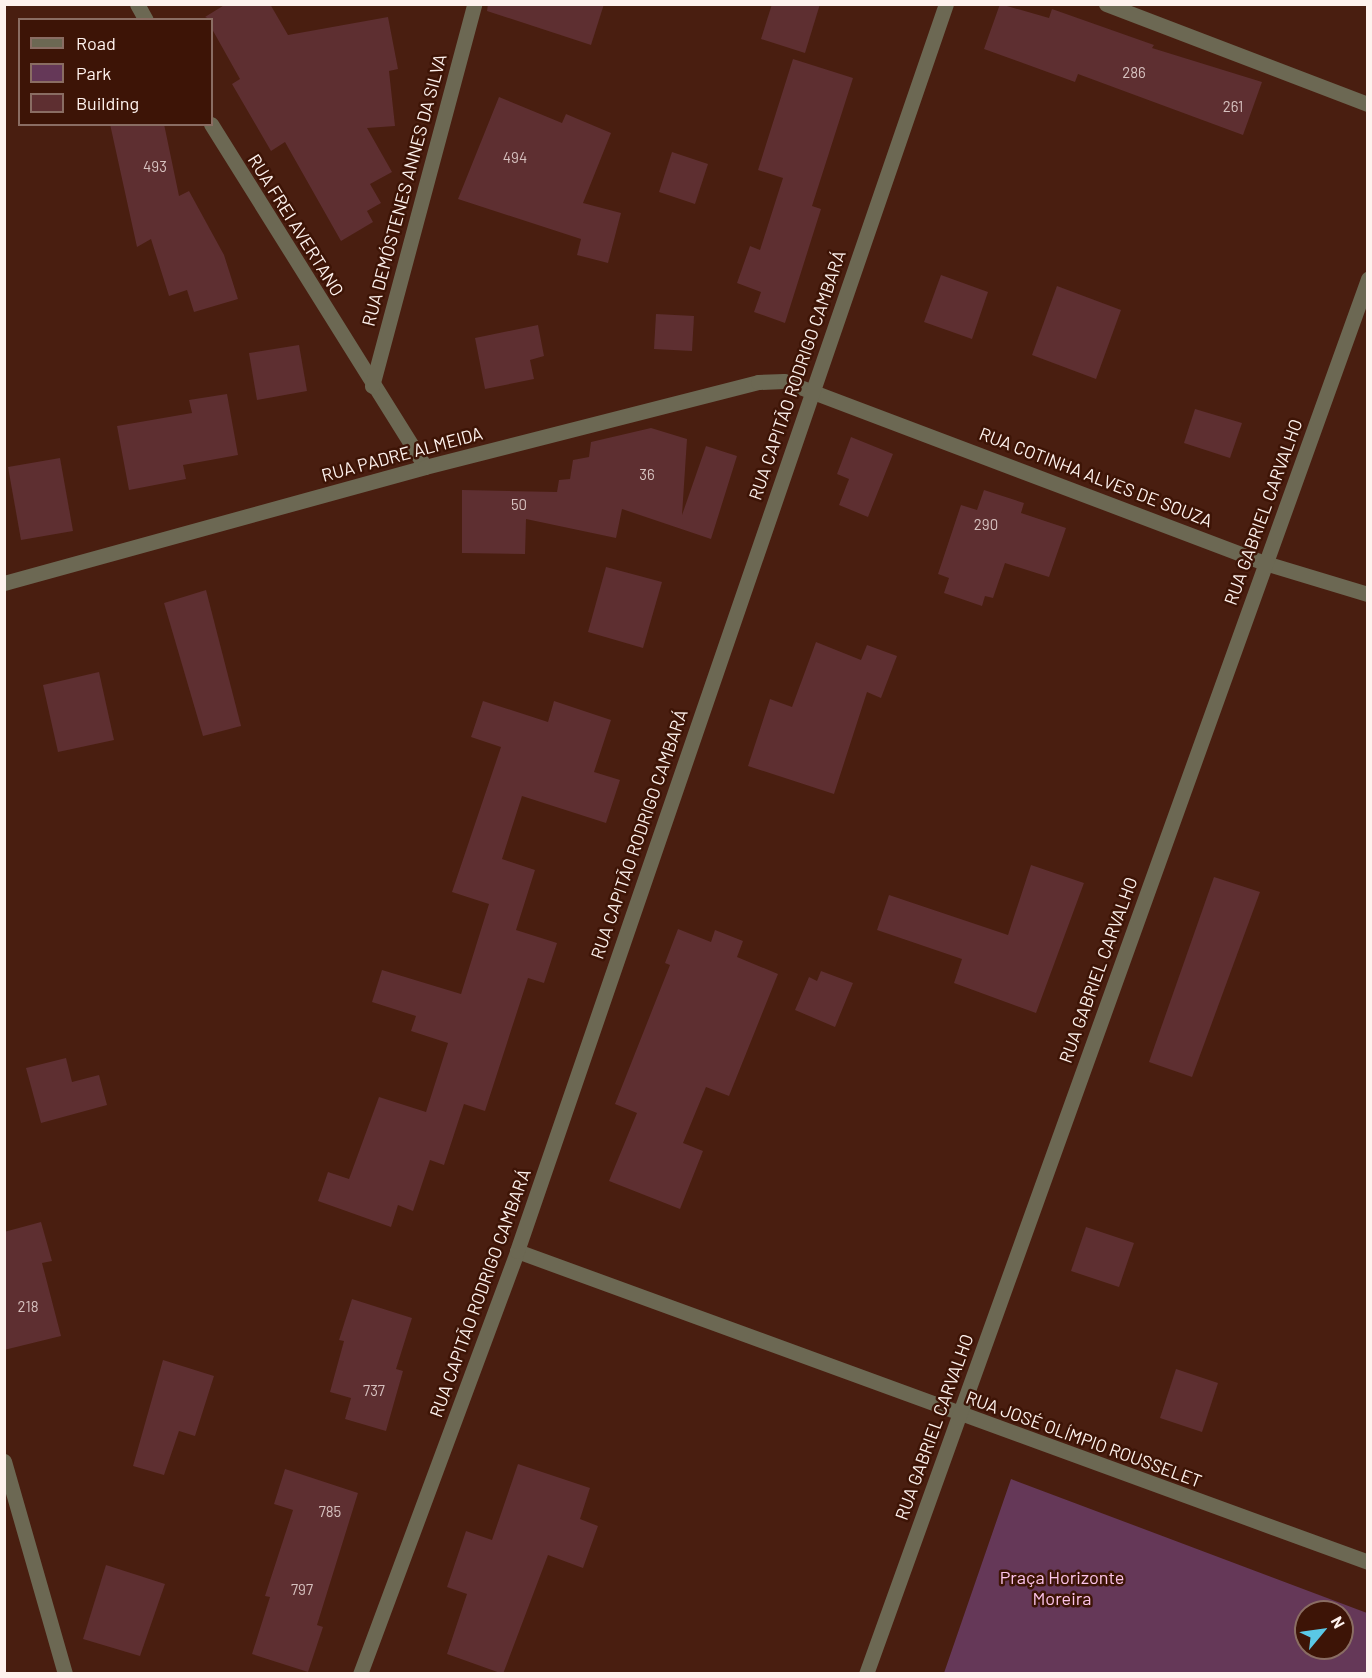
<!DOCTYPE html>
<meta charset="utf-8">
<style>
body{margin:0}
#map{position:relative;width:1372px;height:1678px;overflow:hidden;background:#491e10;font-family:Barlow,sans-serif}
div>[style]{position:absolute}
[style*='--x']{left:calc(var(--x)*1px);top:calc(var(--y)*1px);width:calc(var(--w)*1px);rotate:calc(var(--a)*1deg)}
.green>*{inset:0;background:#653858}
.building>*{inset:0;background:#5e2f31}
.minor>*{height:15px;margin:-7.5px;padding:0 7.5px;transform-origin:7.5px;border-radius:7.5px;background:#6c6853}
span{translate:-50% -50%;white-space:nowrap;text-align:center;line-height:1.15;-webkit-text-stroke:5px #3d1406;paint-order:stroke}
.number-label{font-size:15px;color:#d6c1bf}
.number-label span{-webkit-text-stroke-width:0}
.street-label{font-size:18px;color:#fef2ee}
.park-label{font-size:18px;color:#fcc4ea}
.frame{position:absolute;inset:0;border:6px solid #fef2ee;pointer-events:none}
.legend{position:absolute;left:18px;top:18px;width:195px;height:108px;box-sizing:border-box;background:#3d1406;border:2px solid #8a6d63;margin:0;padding:8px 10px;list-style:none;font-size:18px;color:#fef2ee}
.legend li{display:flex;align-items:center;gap:12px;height:30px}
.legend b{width:30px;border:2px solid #8a6d63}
.north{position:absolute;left:1294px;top:1600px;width:60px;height:60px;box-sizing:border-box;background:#3d1406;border:2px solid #8a6d63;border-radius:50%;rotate:61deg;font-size:16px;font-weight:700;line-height:24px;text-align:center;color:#fef2ee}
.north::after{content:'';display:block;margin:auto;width:21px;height:27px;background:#5ac8e6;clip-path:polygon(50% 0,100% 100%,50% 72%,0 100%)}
</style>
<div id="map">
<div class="green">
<div style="clip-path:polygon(evenodd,1011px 1479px,1367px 1613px,1367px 1673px,944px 1673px,1011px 1479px,1306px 1612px,1342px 1612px,1342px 1648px,1306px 1648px,1306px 1612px)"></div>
</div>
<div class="building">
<div style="clip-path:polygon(226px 4px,270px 4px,288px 35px,388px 17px,398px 69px,389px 71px,395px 126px,367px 128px,392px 172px,370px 184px,381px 203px,367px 211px,373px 222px,341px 241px,285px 142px,271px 151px,232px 84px,240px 79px,212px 29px,212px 20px,205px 17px)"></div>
<div style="clip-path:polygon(488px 4px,604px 4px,591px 45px,487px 11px)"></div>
<div style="clip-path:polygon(772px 4px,820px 4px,805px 53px,761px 39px)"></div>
<div style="clip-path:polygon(1000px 4px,1049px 18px,1052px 9px,1154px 45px,1152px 48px,1262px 82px,1243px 135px,1078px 74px,1075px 82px,984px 49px)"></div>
<div style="clip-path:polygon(793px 59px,853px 78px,812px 206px,821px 209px,785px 323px,754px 312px,761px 292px,737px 283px,750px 246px,760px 250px,783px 178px,758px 170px)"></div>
<div style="clip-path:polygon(499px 97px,562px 123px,566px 114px,611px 133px,583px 203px,621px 213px,608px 263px,577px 255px,581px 239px,458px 199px)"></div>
<div style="clip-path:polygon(110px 124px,164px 124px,179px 196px,189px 191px,224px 255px,238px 299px,194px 312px,187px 290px,169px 296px,151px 239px,137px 247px)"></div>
<div style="clip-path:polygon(672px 152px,708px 164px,695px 204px,659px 192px)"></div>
<div style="clip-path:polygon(941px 275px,988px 292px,972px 339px,924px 322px)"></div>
<div style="clip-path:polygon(1057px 286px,1121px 310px,1096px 379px,1032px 355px)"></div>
<div style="clip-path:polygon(656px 314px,694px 316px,692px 351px,654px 349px)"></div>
<div style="clip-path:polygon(538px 325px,544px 356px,530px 360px,534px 379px,485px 389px,475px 338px)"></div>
<div style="clip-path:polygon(299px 345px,307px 391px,257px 400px,249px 353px)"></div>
<div style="clip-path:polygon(227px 394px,238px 455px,183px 465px,186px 479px,129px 490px,117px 426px,192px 413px,189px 400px)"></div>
<div style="clip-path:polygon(1195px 409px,1242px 423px,1230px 458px,1184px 443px)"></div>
<div style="clip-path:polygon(651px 428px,687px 439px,682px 515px,706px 446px,737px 456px,711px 539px,622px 509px,616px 538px,526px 519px,525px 554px,462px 553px,462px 490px,557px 492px,559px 480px,570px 479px,573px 460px,589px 457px,591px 442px)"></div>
<div style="clip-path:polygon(851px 437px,893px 454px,868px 517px,839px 505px,849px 479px,837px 474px)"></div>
<div style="clip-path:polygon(60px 458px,73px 531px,21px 540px,8px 467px)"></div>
<div style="clip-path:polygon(984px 490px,1024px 503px,1021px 513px,1066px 528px,1049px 577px,1005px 563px,993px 598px,985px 596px,982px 606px,944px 593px,949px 578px,938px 574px,961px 505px,977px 510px)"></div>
<div style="clip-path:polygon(606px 567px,662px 582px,643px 648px,588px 632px)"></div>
<div style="clip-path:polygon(206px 590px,241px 726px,203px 736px,164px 603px)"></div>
<div style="clip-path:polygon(816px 642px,861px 660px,867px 645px,897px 656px,881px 698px,867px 692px,834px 794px,748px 766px,770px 699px,792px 707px)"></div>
<div style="clip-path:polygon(99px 672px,114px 740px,58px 752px,43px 685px)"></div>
<div style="clip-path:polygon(483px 701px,548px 722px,554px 701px,611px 720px,594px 772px,620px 780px,606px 823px,522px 796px,502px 859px,535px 870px,516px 930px,557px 943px,544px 983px,528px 978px,485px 1111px,464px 1104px,444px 1165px,430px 1160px,413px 1211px,398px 1205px,391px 1227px,318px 1201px,328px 1172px,349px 1179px,379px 1097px,426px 1112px,448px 1043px,411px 1031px,416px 1016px,372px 1002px,382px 970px,461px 994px,489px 904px,452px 892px,501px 747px,471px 737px)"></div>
<div style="clip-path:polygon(1031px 865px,1084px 883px,1036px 1013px,954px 983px,962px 959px,877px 930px,889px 895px,1008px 935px)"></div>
<div style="clip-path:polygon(1214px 877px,1260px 892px,1192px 1077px,1149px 1062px)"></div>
<div style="clip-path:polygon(678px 929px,711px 942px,715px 930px,743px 941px,737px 957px,778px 974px,729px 1096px,706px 1087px,683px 1143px,703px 1151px,680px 1209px,609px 1181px,637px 1113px,615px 1104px,670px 965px,665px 963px)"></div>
<div style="clip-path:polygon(821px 971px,853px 983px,835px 1027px,795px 1010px,809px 977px,817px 981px)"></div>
<div style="clip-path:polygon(66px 1058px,72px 1082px,99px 1075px,107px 1105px,41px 1123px,26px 1068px)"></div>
<div style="clip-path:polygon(41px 1222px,52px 1261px,42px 1263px,61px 1336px,4px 1350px,4px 1232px)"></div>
<div style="clip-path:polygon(1086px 1227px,1134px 1243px,1119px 1287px,1071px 1271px)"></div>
<div style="clip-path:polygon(352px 1299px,412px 1318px,396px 1369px,403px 1371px,386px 1431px,345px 1419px,351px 1398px,330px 1392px,344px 1341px,339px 1340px)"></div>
<div style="clip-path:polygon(163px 1360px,214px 1376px,195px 1436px,179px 1431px,164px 1475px,133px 1466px)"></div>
<div style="clip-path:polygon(1176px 1369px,1218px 1383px,1202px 1432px,1160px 1418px)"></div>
<div style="clip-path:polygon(518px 1464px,590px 1488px,580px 1519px,598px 1526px,583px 1568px,548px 1555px,503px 1674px,447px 1654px,467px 1594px,447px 1587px,466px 1531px,492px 1540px)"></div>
<div style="clip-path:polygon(285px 1469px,358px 1493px,317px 1625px,323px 1627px,308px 1672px,252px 1654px,270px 1597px,265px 1596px,293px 1510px,274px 1504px)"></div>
<div style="clip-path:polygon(106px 1565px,165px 1584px,140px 1656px,83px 1639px)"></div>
</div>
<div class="minor">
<div style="--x:137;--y:4;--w:18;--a:61"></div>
<div style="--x:1106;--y:4;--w:280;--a:20.9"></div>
<div style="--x:211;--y:124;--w:404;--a:58"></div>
<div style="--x:372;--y:386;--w:395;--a:-75"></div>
<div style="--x:4;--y:583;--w:437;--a:-15.4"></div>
<div style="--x:425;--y:467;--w:344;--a:-14.3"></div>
<div style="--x:758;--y:382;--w:26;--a:-2"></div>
<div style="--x:784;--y:381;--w:514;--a:20.73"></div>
<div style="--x:1265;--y:563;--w:108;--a:16.8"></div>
<div style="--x:517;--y:1251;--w:906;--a:20.07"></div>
<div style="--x:4;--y:1461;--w:222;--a:74"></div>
<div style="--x:360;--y:1674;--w:451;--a:-69.6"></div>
<div style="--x:517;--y:1251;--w:1319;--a:-71.02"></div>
<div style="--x:866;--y:1674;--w:1483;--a:-70.21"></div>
</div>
<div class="number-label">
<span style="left:1134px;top:73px">286</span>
<span style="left:1233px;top:107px">261</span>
<span style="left:515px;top:158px">494</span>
<span style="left:155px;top:167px">493</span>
<span style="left:647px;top:475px">36</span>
<span style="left:519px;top:505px">50</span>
<span style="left:986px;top:525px">290</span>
<span style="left:28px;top:1307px">218</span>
<span style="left:374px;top:1391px">737</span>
<span style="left:330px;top:1512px">785</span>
<span style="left:302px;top:1590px">797</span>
</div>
<div class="street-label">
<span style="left:404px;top:190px;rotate:-75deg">RUA DEMÓSTENES ANNES DA SILVA</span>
<span style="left:296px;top:225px;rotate:58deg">RUA FREI AVERTANO</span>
<span style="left:797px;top:375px;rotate:-71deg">RUA CAPITÃO RODRIGO CAMBARÁ</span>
<span style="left:402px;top:454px;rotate:-15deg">RUA PADRE ALMEIDA</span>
<span style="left:1096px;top:477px;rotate:21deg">RUA COTINHA ALVES DE SOUZA</span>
<span style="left:1263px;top:512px;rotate:-70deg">RUA GABRIEL CARVALHO</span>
<span style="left:639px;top:834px;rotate:-71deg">RUA CAPITÃO RODRIGO CAMBARÁ</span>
<span style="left:1098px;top:970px;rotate:-70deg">RUA GABRIEL CARVALHO</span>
<span style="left:480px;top:1293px;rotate:-70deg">RUA CAPITÃO RODRIGO CAMBARÁ</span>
<span style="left:934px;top:1427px;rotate:-70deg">RUA GABRIEL CARVALHO</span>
<span style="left:1084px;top:1439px;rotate:20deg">RUA JOSÉ OLÍMPIO ROUSSELET</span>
</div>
<div class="park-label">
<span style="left:1062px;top:1588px">Praça Horizonte<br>Moreira</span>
</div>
<div class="frame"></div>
<ul class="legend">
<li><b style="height:8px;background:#6c6853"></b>Road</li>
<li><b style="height:16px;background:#653858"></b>Park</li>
<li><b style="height:16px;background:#5e2f31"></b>Building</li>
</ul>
<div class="north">N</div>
</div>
